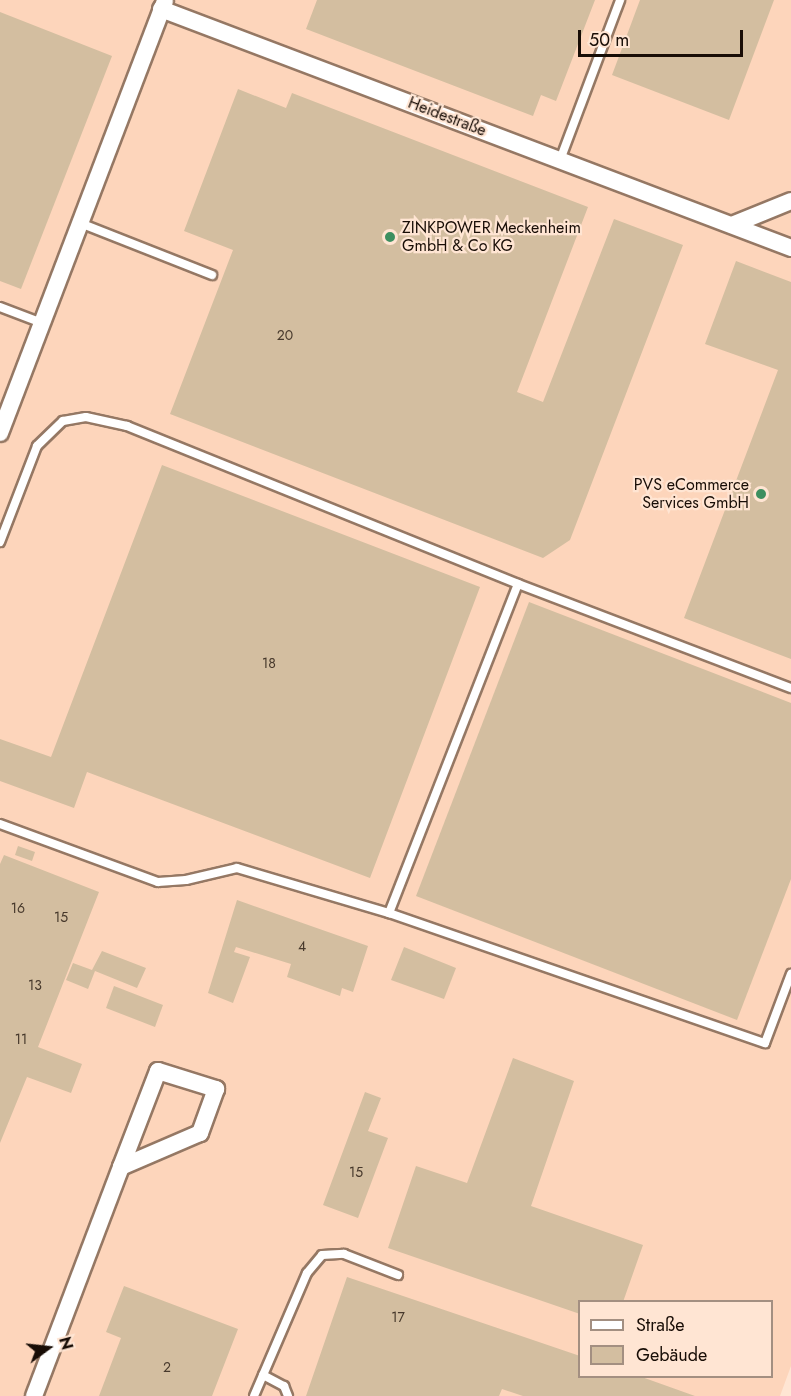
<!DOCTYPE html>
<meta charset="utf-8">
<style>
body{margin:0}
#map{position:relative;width:791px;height:1396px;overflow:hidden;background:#ffe5d3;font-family:Jost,sans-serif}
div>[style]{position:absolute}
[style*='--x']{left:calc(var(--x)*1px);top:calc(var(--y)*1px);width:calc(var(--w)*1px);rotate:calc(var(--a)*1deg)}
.built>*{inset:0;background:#fdd5bb}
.building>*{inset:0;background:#d3bea0}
.roads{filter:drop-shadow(2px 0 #957864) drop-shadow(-2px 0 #957864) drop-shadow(0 2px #957864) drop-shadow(0 -2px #957864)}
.lane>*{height:8px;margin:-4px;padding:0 4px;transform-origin:4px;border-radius:4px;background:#fff}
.street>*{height:16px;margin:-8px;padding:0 8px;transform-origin:8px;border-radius:8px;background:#fff}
.dots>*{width:16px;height:16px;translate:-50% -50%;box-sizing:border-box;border:3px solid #ffe5d3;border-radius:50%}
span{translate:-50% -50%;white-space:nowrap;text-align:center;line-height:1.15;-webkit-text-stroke:4.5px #ffe5d3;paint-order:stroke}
.number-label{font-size:14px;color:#47392c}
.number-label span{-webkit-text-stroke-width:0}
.street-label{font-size:16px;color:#180d06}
.poi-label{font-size:16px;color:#180d06}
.left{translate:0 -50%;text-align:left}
.right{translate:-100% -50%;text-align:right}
.legend{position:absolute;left:578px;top:1300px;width:195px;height:78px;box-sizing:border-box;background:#ffe5d3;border:2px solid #a38f81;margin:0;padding:8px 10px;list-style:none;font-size:18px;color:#180d06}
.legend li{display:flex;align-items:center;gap:12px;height:30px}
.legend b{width:30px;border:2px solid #a38f81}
.north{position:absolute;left:18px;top:1318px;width:60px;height:60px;-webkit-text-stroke:4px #ffe5d3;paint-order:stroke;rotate:75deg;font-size:16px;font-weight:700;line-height:24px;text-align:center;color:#180d06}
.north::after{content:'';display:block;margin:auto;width:21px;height:27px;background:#180d06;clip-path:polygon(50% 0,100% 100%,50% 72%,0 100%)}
.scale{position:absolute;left:578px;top:30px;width:165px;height:27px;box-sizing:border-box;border:3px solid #180d06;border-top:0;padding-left:8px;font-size:18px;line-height:21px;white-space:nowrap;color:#180d06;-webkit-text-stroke:4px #ffe5d3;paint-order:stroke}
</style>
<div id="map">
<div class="built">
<div style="clip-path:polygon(evenodd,0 0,791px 0,791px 1366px,780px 1396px,0 1396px,0 0,580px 1302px,772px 1302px,772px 1376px,580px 1376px,580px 1302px)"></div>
</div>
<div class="building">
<div style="clip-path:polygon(317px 0,595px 0,556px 101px,541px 95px,533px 116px,306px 29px)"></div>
<div style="clip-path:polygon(640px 0,774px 0,729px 120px,612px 75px)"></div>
<div style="clip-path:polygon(0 12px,112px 56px,21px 289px,0 281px)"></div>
<div style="clip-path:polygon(238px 89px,286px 108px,292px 93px,588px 207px,517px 392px,543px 402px,614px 219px,683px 245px,570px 540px,543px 558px,170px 414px,233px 250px,184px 231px)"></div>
<div style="clip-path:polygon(736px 261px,791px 282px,791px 659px,684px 618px,778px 370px,705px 344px)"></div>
<div style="clip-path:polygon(162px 465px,480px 587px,370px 878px,87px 772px,74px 808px,0 781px,0 739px,51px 757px)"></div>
<div style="clip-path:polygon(529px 602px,791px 703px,791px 879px,737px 1020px,416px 896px)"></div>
<div style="clip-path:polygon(18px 846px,35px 852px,32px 861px,15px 855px)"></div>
<div style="clip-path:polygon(4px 855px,99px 892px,38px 1047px,82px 1064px,71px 1093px,27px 1077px,0 1143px,0 864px)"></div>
<div style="clip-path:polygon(237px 900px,368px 946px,353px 992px,342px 988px,340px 996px,287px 977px,291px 964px,236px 947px,234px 952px,250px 957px,233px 1003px,208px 993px)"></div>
<div style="clip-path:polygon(404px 947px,456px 968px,444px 999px,391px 980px)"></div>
<div style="clip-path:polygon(102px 951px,146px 968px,137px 988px,95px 971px,88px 989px,66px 980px,73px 963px,92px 970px)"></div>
<div style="clip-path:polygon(114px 986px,163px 1005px,155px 1027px,106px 1008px)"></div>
<div style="clip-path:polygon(513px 1058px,574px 1081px,531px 1206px,643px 1245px,623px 1302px,580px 1302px,580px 1314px,388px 1248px,416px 1166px,467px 1183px)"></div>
<div style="clip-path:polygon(365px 1092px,381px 1098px,368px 1131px,388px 1138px,358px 1218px,323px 1205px)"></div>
<div style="clip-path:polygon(347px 1277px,580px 1356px,580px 1376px,639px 1376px,695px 1396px,523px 1396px,502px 1389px,499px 1396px,306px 1396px)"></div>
<div style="clip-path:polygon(124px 1286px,238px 1329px,212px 1396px,99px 1396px,121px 1338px,106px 1332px)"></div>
</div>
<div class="roads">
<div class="lane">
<div style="--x:560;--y:160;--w:171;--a:-69.4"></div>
<div style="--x:80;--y:223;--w:142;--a:21.5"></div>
<div style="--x:0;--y:307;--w:45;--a:20.9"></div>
<div style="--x:0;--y:542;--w:103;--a:-68.9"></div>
<div style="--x:37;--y:446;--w:36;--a:-44"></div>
<div style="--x:63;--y:421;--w:23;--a:-10"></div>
<div style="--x:86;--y:417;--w:42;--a:12.4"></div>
<div style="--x:127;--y:426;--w:422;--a:22"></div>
<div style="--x:0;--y:824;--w:168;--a:20.2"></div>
<div style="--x:158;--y:882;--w:28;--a:-4"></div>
<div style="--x:186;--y:880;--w:52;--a:-13.2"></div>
<div style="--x:237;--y:868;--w:159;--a:16.5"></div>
<div style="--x:389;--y:913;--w:398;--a:19.1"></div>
<div style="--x:765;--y:1043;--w:74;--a:-69.4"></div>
<div style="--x:389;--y:913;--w:353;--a:-68.6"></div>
<div style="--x:518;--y:584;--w:292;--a:20.9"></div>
<div style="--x:263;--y:1375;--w:24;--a:28"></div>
<div style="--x:284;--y:1386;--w:11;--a:68"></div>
<div style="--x:254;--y:1396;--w:134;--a:-66.7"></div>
<div style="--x:307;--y:1273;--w:23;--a:-50"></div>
<div style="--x:322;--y:1255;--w:22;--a:-3"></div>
<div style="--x:344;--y:1254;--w:58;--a:21.3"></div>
</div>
<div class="street">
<div style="--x:161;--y:9;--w:674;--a:20.77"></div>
<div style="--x:732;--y:225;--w:64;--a:-22.1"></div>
<div style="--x:0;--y:433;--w:462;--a:-69.1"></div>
<div style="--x:34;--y:1396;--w:245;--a:-69.2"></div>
<div style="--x:121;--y:1167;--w:103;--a:-68.9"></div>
<div style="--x:158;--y:1071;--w:61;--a:17.2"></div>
<div style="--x:216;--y:1089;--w:47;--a:110"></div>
<div style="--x:200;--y:1133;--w:86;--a:156.7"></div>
</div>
</div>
<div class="dots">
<div style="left:390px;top:237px;background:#3d8f60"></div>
<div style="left:761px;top:494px;background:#3d8f60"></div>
</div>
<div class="number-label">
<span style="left:285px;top:335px">20</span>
<span style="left:269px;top:663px">18</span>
<span style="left:18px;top:908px">16</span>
<span style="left:61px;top:917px">15</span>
<span style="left:302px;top:946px">4</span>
<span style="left:35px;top:985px">13</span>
<span style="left:21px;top:1039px">11</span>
<span style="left:356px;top:1172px">15</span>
<span style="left:398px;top:1317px">17</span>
<span style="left:167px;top:1367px">2</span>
</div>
<div class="street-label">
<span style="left:447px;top:117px;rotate:21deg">Heidestraße</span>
</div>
<div class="poi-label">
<span class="left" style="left:402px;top:237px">ZINKPOWER Meckenheim<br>GmbH &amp; Co KG</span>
<span class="right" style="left:749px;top:494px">PVS eCommerce<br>Services GmbH</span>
</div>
<ul class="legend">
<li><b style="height:8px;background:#fff"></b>Straße</li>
<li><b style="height:16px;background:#d3bea0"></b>Gebäude</li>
</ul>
<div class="north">N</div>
<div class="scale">50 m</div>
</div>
